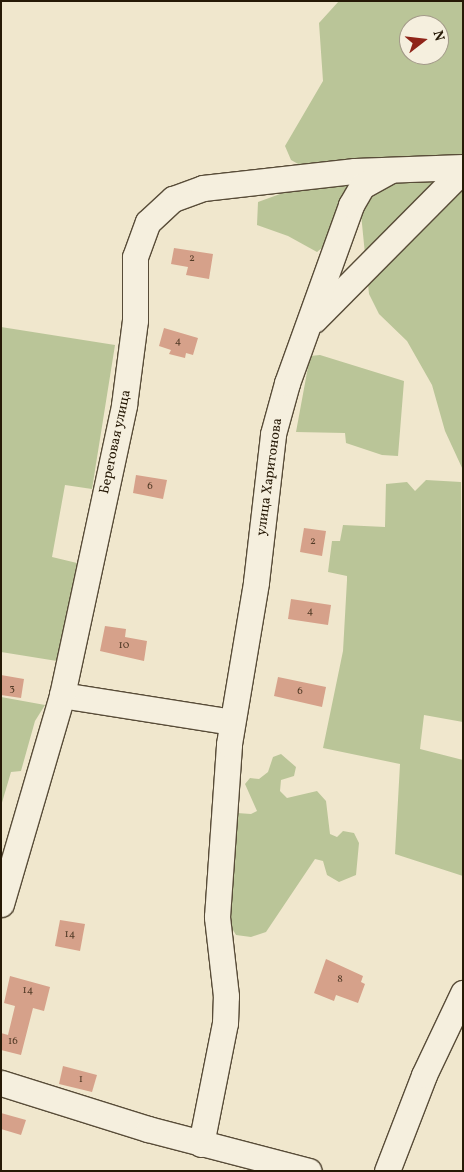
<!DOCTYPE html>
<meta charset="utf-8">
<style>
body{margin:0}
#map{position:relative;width:464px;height:1172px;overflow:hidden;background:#f0e7cd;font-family:Vollkorn,serif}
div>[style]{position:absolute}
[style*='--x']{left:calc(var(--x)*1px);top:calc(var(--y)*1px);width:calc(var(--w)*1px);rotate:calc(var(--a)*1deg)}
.green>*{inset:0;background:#bac598}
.building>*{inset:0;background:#d6a18a}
.roads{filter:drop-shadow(1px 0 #584c38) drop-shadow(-1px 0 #584c38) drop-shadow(0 1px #584c38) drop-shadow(0 -1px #584c38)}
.minor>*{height:25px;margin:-12.5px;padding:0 12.5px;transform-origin:12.5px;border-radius:12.5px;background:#f5efde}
span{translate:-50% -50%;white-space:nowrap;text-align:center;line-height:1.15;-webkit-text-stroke:4px #f5efde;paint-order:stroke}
.number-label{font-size:11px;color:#523b27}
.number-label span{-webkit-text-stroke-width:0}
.street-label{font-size:14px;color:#261906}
.frame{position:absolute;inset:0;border:2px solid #261906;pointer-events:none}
.north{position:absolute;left:399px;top:15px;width:50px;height:50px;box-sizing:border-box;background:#f5efde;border:1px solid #a29988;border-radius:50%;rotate:74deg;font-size:14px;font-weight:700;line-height:20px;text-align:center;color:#261906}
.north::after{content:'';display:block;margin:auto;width:18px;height:22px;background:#8f2418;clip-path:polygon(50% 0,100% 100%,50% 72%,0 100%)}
</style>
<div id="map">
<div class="green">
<div style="clip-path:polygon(evenodd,339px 1px,463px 1px,463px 470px,445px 431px,432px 385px,407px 341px,379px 314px,369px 294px,360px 204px,341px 232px,317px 252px,288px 236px,257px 225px,258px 202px,291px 190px,309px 170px,291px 160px,285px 146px,323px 81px,319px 23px,339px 1px,409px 25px,439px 25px,439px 55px,409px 55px,409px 25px)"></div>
<div style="clip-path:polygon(1px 327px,115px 345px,92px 489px,65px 485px,52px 557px,77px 563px,57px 661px,1px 652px)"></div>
<div style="clip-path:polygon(320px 355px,404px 381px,398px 456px,382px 455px,346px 443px,345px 433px,296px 432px,310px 356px)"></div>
<div style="clip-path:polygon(426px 480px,461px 482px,463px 722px,424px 715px,420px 749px,463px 760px,463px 876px,395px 854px,400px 764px,323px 748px,343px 651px,347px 580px,347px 576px,328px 572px,332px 541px,340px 541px,343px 525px,385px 527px,386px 484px,407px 482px,415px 491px)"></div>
<div style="clip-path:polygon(1px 697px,45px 705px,35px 721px,21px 771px,11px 772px,1px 806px)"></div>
<div style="clip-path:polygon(281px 754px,296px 767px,294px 776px,281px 780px,280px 791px,287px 798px,317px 791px,326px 801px,330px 834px,337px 837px,343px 831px,354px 833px,359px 843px,356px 875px,339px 882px,327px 875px,323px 861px,315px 859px,266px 932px,251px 937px,236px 935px,230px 925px,227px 906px,231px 820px,237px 813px,251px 814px,257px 811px,245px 784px,250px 778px,259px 779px,268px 772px,273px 757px)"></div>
</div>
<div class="building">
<div style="clip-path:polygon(174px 248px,213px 254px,209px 279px,186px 275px,188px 267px,171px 264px)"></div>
<div style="clip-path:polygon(164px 328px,198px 338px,193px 355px,186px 353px,185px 358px,169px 354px,171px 350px,159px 346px)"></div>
<div style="clip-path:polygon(136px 475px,167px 480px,163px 499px,133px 493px)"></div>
<div style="clip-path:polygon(304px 528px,326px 531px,322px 556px,300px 552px)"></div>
<div style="clip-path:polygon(291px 599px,331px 605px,328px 625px,288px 619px)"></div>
<div style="clip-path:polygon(105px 626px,126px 629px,125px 637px,147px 641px,144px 661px,100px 651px)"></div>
<div style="clip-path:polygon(1px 675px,24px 679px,21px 698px,1px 695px)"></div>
<div style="clip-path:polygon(278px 677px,326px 687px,322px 707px,274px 696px)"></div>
<div style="clip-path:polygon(60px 920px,85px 924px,80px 951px,55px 946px)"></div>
<div style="clip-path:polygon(326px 959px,363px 976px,361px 982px,365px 984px,358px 1003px,336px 995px,334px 1001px,314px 993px)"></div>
<div style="clip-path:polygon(10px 976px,50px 987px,44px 1011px,33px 1008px,21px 1055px,1px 1050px,1px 1033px,8px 1035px,15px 1006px,4px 1003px)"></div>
<div style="clip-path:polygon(63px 1066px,97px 1075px,92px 1092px,59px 1084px)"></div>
<div style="clip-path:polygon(1px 1113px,26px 1120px,21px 1135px,1px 1129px)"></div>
</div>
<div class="roads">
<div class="minor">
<div style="--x:314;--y:320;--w:211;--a:-45.2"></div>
<div style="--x:62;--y:695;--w:172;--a:9"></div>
<div style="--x:1;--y:904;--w:218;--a:-73.7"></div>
<div style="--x:62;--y:695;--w:297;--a:-77.9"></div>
<div style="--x:124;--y:405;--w:86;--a:-82.6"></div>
<div style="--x:135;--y:320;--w:63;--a:-90"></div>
<div style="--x:135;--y:257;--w:37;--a:-70"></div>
<div style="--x:148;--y:222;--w:34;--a:-43"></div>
<div style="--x:173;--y:199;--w:32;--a:-20"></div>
<div style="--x:203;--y:188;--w:153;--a:-6.4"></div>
<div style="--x:355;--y:171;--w:108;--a:-2.1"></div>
<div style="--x:1;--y:1083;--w:154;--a:17.4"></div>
<div style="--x:148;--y:1129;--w:166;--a:14.6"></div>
<div style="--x:201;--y:1144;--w:123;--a:-78.8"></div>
<div style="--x:225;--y:1023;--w:27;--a:-88"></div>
<div style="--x:226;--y:996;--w:80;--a:-96.5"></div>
<div style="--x:217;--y:917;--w:173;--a:-86"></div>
<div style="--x:229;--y:744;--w:164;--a:-80.5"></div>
<div style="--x:256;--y:582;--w:149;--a:-83.4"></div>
<div style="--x:273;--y:434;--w:53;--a:-74.6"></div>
<div style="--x:287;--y:383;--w:189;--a:-70.2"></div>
<div style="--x:351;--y:205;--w:22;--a:-60"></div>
<div style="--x:362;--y:186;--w:31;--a:-29"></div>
<div style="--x:387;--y:1171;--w:103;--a:-68.9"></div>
<div style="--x:424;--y:1075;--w:91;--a:-64.6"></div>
</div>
</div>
<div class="number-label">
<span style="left:192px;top:259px">2</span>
<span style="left:178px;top:342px">4</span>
<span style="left:150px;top:487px">6</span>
<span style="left:313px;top:542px">2</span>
<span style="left:310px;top:612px">4</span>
<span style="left:124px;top:646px">10</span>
<span style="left:12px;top:689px">3</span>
<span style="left:300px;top:692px">6</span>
<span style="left:70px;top:935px">14</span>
<span style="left:340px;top:980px">8</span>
<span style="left:28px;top:991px">14</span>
<span style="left:13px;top:1042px">16</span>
<span style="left:81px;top:1080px">1</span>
</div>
<div class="street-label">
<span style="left:116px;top:442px;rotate:-78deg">Береговая улица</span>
<span style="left:270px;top:477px;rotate:-82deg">улица Харитонова</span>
</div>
<div class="frame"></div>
<div class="north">N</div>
</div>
